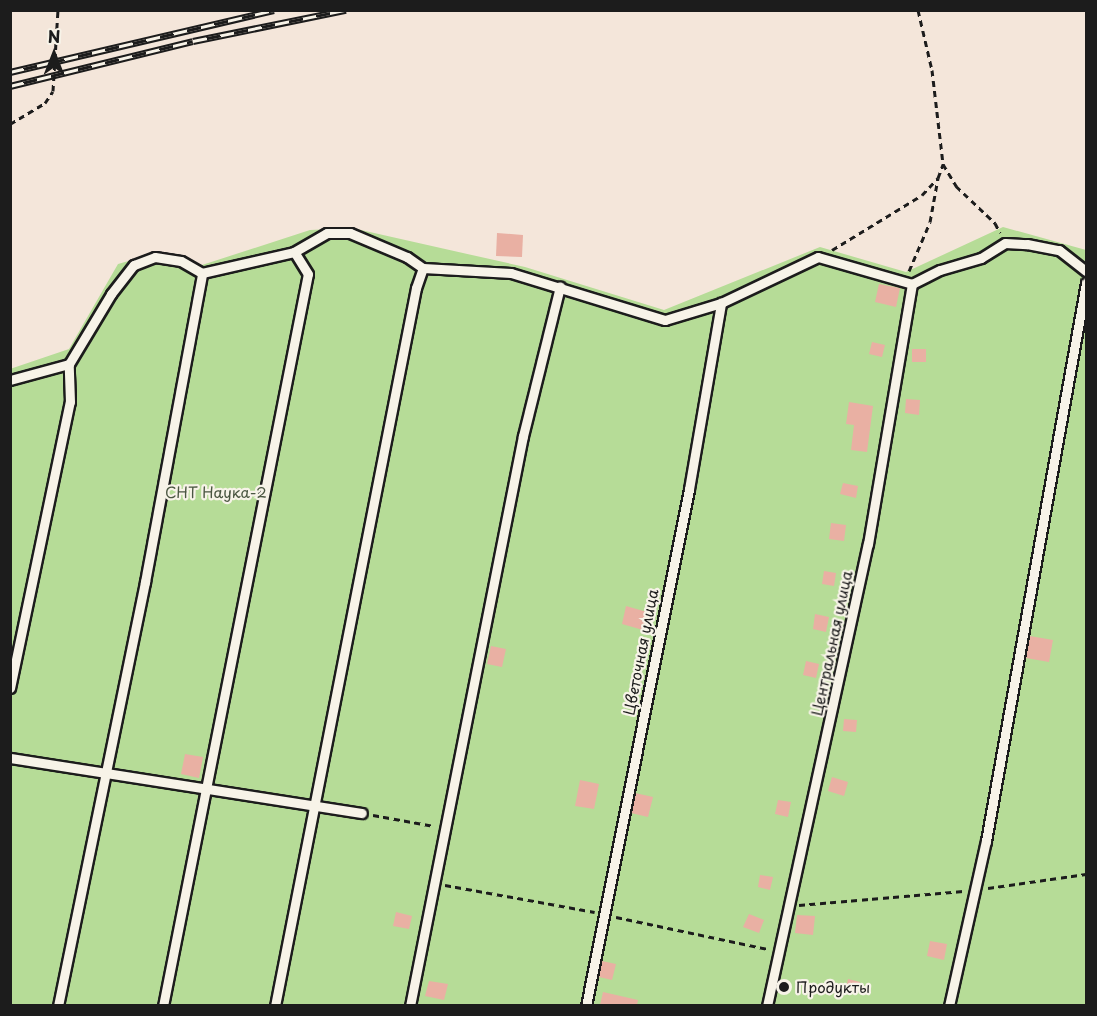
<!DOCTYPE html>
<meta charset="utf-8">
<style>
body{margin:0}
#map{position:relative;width:1097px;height:1016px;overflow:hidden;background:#f4e6da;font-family:"Playpen Sans",sans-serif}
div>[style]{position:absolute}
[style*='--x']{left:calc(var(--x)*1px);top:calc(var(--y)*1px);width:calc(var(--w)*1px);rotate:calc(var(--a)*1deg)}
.green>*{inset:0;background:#b6dc97}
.building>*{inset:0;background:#e9b0a3}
.path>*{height:3px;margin-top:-1.5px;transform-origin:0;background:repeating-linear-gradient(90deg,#1c1c1c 0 6px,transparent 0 10.5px)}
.roads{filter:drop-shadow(2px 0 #1c1c1c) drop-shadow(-2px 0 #1c1c1c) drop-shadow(0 2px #1c1c1c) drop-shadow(0 -2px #1c1c1c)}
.lane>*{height:9px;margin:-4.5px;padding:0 4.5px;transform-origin:4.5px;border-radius:4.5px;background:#f7f3e8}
.rail>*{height:7px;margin-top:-3.5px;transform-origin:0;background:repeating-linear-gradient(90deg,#f7f3e8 0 14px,#1c1c1c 0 28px);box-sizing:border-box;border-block:2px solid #1c1c1c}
.dots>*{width:16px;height:16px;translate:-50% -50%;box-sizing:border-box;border:3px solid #f7f3e8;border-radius:50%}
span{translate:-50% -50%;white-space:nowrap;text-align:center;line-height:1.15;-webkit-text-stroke:4.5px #f7f3e8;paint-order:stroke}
.park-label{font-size:15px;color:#4a5641}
.street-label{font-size:15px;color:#1c1c1c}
.poi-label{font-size:15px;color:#1c1c1c}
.left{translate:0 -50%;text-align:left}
.frame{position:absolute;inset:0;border:12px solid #1c1c1c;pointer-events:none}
.north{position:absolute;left:24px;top:24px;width:60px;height:60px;-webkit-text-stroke:4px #f7f3e8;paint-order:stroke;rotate:0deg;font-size:16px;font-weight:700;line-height:24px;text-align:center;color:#1c1c1c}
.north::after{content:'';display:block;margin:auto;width:21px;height:27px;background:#1c1c1c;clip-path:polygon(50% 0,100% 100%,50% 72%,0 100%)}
</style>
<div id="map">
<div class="green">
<div style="clip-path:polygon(1003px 227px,1086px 250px,1086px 1005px,11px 1005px,10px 369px,69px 349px,118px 264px,160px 252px,202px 265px,310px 230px,352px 228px,525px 267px,664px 310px,820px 247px,906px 272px)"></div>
</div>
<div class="building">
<div style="clip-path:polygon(497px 233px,523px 235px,522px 257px,496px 256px)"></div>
<div style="clip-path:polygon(879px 284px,900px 288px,896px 307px,875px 302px)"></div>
<div style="clip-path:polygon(872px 342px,885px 345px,882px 357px,869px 354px)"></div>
<div style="clip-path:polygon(912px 349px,926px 349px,926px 362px,912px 362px)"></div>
<div style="clip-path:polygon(906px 399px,920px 400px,919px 415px,905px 413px)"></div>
<div style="clip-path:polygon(849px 402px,873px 406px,867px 452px,851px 450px,854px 425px,846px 424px)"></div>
<div style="clip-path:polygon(843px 483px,858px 486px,856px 498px,840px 494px)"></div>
<div style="clip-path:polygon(831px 523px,846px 525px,844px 541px,829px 539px)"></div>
<div style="clip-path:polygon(824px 571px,836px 573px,834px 586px,822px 584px)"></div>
<div style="clip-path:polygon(626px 606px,647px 612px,643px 630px,622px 624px)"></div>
<div style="clip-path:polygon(815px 614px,829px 617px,826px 632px,813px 629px)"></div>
<div style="clip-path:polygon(1030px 636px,1053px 640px,1049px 662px,1026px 658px)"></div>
<div style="clip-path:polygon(491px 646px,506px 649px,502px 667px,487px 664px)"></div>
<div style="clip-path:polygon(806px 661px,819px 664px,816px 678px,803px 675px)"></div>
<div style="clip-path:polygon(844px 719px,857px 720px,856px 732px,843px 731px)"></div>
<div style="clip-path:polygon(185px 754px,203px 757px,199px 778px,181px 774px)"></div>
<div style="clip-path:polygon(832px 777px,848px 782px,844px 796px,828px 791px)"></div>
<div style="clip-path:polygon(580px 780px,599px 784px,594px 809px,575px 806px)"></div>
<div style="clip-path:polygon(635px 793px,653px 797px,648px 817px,631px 813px)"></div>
<div style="clip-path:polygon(778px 800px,791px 802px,788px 817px,775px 814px)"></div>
<div style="clip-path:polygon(760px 875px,773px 877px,770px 890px,758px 887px)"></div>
<div style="clip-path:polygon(396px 912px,412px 916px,409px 929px,393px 926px)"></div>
<div style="clip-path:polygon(749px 914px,764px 920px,759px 933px,743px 927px)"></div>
<div style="clip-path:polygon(797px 915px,815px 916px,813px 935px,795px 933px)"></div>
<div style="clip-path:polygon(930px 941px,947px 944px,944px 960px,927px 956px)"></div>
<div style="clip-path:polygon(602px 961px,616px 964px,612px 980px,599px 977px)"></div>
<div style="clip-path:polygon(848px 979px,860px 982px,857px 994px,845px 992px)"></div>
<div style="clip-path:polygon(429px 981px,448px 984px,444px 1000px,425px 996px)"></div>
<div style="clip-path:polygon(603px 992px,638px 1000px,637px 1005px,600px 1005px)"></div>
</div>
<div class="path">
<div style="--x:918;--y:10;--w:62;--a:76.9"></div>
<div style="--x:932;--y:70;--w:95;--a:83.3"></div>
<div style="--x:943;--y:164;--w:26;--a:59"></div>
<div style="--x:956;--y:186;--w:54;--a:43.5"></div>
<div style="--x:995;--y:223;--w:11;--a:63"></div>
<div style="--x:10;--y:124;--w:41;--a:-31"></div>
<div style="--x:45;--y:103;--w:14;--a:-56"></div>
<div style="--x:53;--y:91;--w:81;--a:-86.5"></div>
<div style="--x:832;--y:250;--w:105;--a:-31.4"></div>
<div style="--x:922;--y:195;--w:23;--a:-47"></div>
<div style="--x:938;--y:178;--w:15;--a:-70"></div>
<div style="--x:909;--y:271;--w:53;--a:-66.8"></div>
<div style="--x:930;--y:222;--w:45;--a:-79.7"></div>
<div style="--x:373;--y:815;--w:62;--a:10.2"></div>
<div style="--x:445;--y:885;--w:152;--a:10.2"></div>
<div style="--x:988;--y:888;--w:99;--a:-8.1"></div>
<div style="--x:799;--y:905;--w:165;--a:-4.9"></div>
<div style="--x:616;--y:917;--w:155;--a:11.9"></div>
</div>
<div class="roads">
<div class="lane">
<div style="--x:10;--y:380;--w:61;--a:-15.2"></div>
<div style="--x:69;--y:364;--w:82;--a:-59"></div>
<div style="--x:111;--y:294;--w:37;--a:-52"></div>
<div style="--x:134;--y:265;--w:22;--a:-21"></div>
<div style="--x:155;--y:257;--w:26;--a:9"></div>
<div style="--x:181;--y:261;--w:24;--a:30"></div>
<div style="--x:10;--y:688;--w:292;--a:-78.2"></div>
<div style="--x:70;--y:402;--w:38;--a:-92"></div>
<div style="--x:10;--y:758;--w:356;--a:8.9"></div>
<div style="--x:58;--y:1006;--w:433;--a:-78.4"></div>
<div style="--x:145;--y:582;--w:314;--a:-79.5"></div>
<div style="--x:202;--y:273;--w:94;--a:-12.9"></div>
<div style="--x:163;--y:1006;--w:746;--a:-78.8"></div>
<div style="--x:308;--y:274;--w:26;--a:-122"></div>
<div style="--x:294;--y:252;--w:38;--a:-30"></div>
<div style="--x:327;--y:233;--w:23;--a:0"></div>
<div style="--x:350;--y:233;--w:62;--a:22.8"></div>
<div style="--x:407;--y:257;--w:19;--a:35"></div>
<div style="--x:275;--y:1006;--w:732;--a:-78.89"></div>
<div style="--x:416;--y:288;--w:21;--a:-71"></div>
<div style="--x:423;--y:268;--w:88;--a:3.3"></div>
<div style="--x:511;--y:273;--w:161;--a:17"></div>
<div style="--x:665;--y:320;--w:59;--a:-16.9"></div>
<div style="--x:721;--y:303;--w:107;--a:-25.4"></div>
<div style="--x:818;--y:257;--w:98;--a:16"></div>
<div style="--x:912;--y:284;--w:31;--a:-27"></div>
<div style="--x:940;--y:270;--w:43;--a:-16.3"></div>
<div style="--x:981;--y:258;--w:28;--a:-32"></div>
<div style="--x:1005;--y:243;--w:22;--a:3"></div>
<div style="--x:1027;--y:244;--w:33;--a:11"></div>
<div style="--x:1059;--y:250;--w:34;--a:38"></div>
<div style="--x:410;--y:1006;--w:581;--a:-78.79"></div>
<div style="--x:523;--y:436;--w:154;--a:-76.1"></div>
<div style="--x:586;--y:1006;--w:527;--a:-78.73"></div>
<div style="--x:689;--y:489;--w:189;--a:-80.2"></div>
<div style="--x:767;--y:1006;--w:473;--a:-77.7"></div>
<div style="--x:868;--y:544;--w:264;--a:-80.4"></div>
<div style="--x:949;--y:1006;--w:169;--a:-77.4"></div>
<div style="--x:986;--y:841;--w:567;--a:-79.84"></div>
</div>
</div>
<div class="rail">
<div style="--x:10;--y:72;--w:271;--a:-13.2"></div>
<div style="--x:10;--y:86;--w:188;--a:-13.8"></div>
<div style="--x:193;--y:41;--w:156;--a:-11.5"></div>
</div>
<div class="dots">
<div style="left:784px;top:987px;background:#1c1c1c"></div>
</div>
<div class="park-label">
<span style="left:216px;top:492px">СНТ Наука-2</span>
</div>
<div class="street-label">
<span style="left:831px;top:643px;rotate:-78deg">Центральная улица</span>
<span style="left:640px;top:652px;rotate:-79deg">Цветочная улица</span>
</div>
<div class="poi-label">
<span class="left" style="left:796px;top:987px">Продукты</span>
</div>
<div class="frame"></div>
<div class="north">N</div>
</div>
